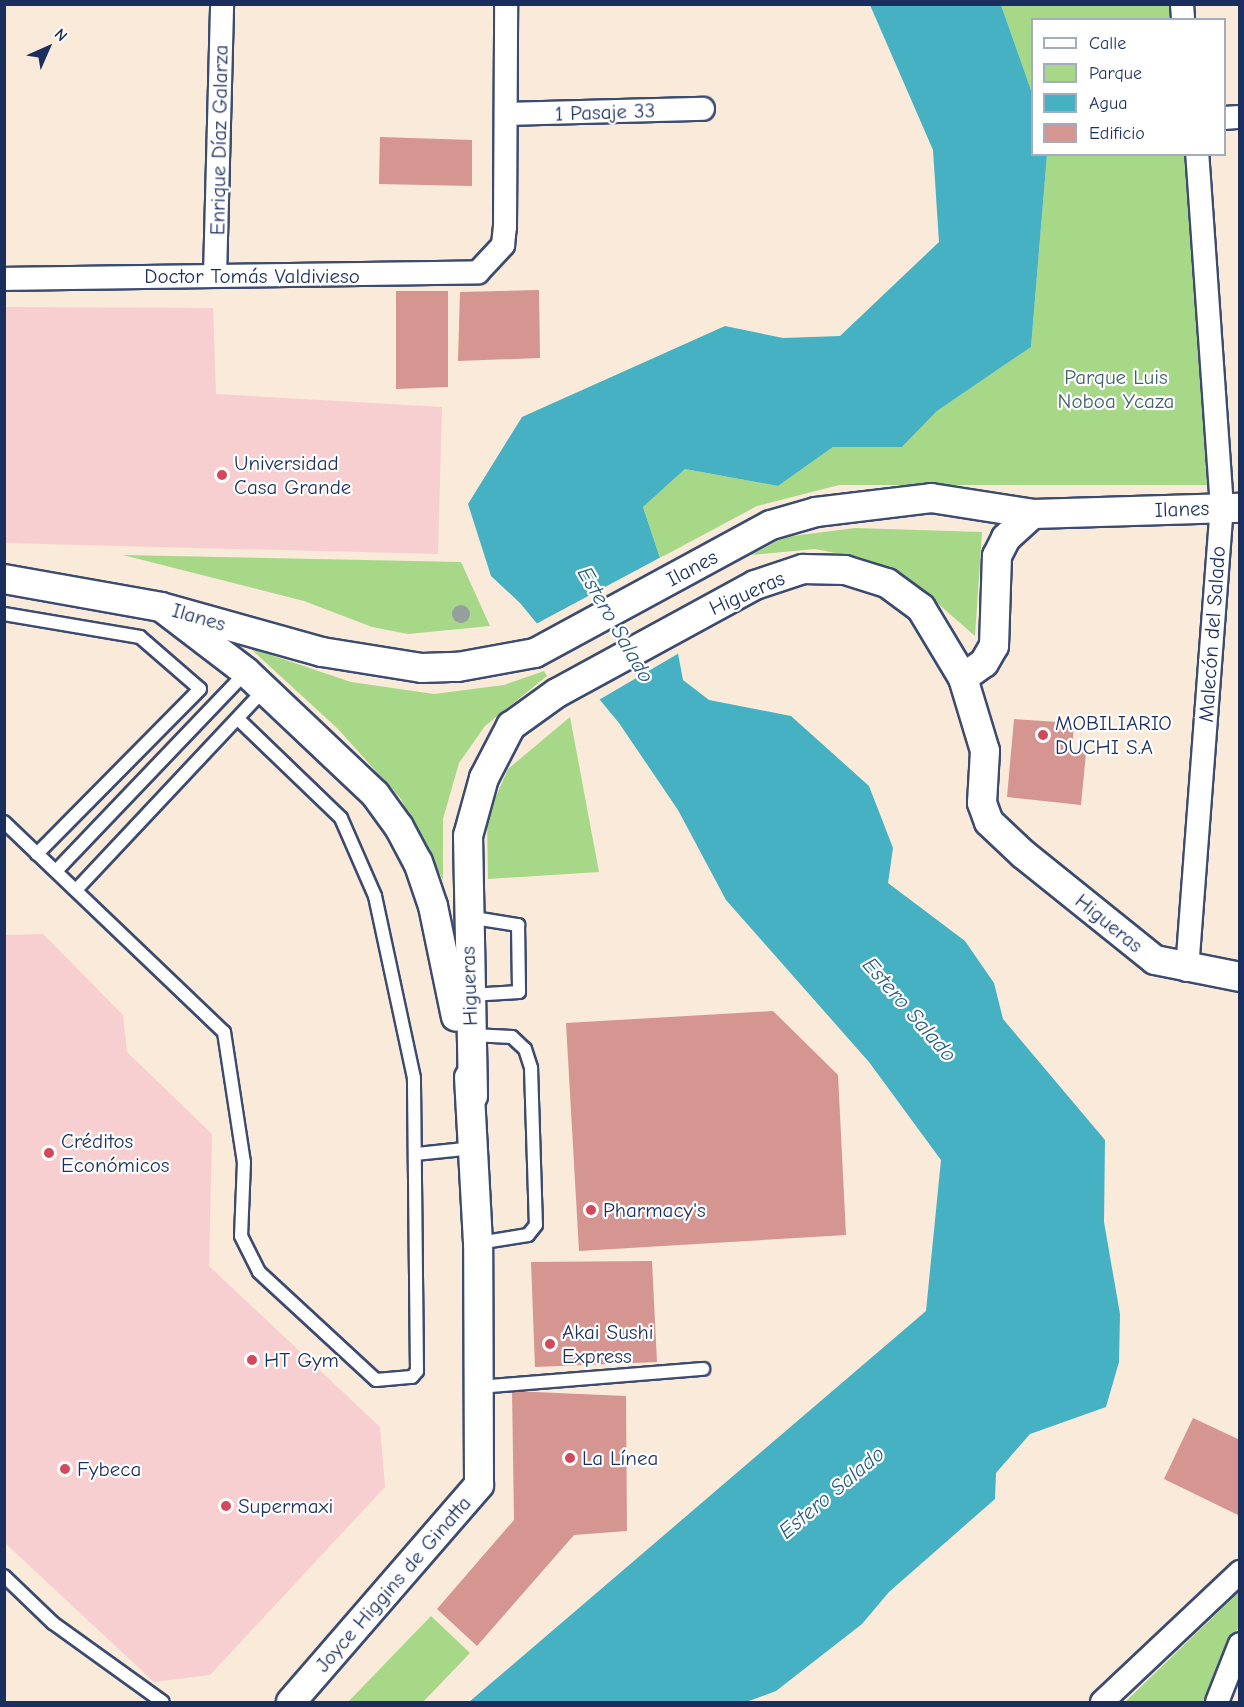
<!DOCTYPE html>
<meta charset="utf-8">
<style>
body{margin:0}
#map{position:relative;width:1244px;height:1707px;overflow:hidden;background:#f9ead9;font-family:"Comic Neue",sans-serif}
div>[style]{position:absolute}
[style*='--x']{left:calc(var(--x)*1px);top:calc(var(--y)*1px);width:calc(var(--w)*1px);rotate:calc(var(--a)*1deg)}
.built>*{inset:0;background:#f7cfd0}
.green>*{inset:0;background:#a6d887}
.water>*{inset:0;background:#45b1c2}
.pier>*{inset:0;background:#f9ead9}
.building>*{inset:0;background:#d59591}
.roads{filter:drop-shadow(2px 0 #3c4b70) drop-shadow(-2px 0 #3c4b70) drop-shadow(0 2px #3c4b70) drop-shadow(0 -2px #3c4b70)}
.service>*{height:12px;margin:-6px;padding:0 6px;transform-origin:6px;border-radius:6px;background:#fff}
.minor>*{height:22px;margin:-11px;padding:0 11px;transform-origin:11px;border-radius:11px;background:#fff}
.tertiary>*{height:28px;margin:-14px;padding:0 14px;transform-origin:14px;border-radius:14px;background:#fff}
.trees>*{width:18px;height:18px;margin:-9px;border-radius:50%;background:#969f9c}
.dots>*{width:16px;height:16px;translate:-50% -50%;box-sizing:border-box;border:3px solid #fff;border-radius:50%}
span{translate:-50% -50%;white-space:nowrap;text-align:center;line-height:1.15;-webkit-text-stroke:4.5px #fff;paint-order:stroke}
.street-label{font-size:21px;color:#1b2f5e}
.park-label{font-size:21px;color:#45626a}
.poi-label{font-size:21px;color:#1b2f5e}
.left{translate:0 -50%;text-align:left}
.water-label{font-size:22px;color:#2a5c81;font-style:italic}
.frame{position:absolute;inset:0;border:6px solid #1b2f5e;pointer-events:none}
.legend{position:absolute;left:1031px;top:18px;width:195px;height:138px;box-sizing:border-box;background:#fff;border:2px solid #a4acbf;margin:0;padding:8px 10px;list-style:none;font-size:18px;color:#1b2f5e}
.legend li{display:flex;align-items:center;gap:12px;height:30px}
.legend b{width:30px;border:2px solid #a4acbf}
.north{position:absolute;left:18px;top:18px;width:60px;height:60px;-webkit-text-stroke:4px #fff;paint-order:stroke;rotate:45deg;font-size:16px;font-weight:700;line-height:24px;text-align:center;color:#1b2f5e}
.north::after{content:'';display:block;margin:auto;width:21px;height:27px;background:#1b2f5e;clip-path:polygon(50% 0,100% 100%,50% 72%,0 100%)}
</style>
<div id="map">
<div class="built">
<div style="clip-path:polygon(5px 307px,213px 308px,216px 394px,442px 407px,438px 554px,5px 543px)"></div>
<div style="clip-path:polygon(43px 934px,123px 1015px,127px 1052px,212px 1134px,209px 1266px,380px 1427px,385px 1487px,210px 1675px,154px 1682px,5px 1543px,5px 935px)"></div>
</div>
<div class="green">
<div style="clip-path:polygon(1001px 5px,1177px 5px,1178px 19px,1032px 20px,1032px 93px)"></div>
<div style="clip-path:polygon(1047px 155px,1192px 155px,1219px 485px,839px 485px,757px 506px,660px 558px,643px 507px,685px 469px,778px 486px,833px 447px,902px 447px,937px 411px,1031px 347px)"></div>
<div style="clip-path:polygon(855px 528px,982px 532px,975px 636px,920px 588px,861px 558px,815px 549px,751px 555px,785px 537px)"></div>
<div style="clip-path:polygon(123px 555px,461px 562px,490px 626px,408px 634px,372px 627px,304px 601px)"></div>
<div style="clip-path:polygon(250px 648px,351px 682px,434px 694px,504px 685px,544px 671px,547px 676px,485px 726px,459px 763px,443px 819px,443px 880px,401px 799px,338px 729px)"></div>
<div style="clip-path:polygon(570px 717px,599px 872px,488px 879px,487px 817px,508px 769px)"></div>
<div style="clip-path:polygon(1239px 1592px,1239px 1625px,1204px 1702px,1125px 1702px)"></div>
<div style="clip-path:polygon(431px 1616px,470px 1653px,423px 1702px,348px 1702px)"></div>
</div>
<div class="water">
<div style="clip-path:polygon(870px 5px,1001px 5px,1032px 93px,1032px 154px,1047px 155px,1031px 347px,937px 411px,902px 447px,833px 447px,778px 486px,685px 469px,643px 507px,660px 558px,683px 680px,709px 700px,791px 716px,869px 786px,893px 848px,888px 883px,965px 941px,994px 983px,1003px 1019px,1105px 1140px,1104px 1222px,1120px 1314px,1119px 1362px,1106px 1407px,1030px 1434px,996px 1473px,995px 1499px,889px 1592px,862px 1624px,776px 1691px,746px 1702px,469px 1702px,926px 1311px,941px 1160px,869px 1062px,726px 900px,678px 810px,619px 723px,520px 603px,491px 576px,468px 504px,522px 417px,725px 326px,783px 338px,840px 336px,939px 242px,933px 150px)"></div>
</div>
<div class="pier">
<div style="clip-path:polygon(663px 556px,681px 652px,597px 701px,534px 625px)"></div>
</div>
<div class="building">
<div style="clip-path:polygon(380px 137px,472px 140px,472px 186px,379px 184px)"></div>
<div style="clip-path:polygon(539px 290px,540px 358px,458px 361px,460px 292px)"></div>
<div style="clip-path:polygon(396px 291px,448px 291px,448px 387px,396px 389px)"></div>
<div style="clip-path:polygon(1014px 719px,1074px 723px,1072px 750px,1086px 753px,1081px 805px,1007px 797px)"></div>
<div style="clip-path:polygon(773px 1011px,838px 1075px,846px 1235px,579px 1251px,566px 1023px)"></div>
<div style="clip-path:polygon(652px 1261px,657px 1362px,535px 1367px,531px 1262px)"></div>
<div style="clip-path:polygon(512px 1391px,626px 1396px,627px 1531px,574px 1535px,477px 1646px,437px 1609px,514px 1520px)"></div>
<div style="clip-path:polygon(1193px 1418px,1240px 1440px,1240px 1516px,1164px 1479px)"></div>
</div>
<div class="roads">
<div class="service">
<div style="--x:4;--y:614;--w:138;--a:9.6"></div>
<div style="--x:140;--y:637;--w:79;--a:40.9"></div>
<div style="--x:200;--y:689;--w:232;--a:134.7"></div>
<div style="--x:4;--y:822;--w:304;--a:43.7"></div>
<div style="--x:224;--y:1032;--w:132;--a:81.3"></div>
<div style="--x:244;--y:1162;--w:74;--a:92.3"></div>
<div style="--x:241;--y:1236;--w:40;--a:63.4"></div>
<div style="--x:259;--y:1272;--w:159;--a:42.7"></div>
<div style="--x:376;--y:1380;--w:36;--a:-5"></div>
<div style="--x:412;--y:1377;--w:8;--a:-50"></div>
<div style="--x:417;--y:1371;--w:293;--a:-90.6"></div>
<div style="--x:414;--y:1078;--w:186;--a:-102.1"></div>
<div style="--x:375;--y:896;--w:85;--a:-113.6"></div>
<div style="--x:341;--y:818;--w:143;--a:-136.1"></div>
<div style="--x:56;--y:871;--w:275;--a:-46.3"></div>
<div style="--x:76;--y:890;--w:274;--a:-46.8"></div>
<div style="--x:468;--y:917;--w:51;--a:9.1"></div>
<div style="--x:518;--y:925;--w:67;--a:89.1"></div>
<div style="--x:519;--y:992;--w:49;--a:176.5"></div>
<div style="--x:472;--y:1035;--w:40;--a:2.9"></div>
<div style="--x:512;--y:1037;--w:18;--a:43"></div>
<div style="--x:525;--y:1049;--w:20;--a:72"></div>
<div style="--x:531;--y:1068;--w:157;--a:88.2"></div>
<div style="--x:536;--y:1225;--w:13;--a:129"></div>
<div style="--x:528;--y:1235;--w:51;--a:170.9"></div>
<div style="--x:416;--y:1154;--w:57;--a:-6"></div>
<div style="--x:478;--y:1387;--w:226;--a:-4.6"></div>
<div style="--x:4;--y:1576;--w:68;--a:43.8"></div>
<div style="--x:53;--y:1623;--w:135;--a:35.7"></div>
</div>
<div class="minor">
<div style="--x:1182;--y:4;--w:16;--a:86"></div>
<div style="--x:506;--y:114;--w:197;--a:-1.5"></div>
<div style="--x:1224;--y:118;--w:16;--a:-4"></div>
<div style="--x:215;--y:276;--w:272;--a:-88.5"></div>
<div style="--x:4;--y:279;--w:474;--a:-0.8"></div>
<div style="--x:478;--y:272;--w:37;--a:-47"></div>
<div style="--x:503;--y:245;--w:18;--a:-84"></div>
<div style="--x:505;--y:227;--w:223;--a:-89.7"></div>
<div style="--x:1187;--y:970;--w:463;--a:-85.7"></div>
<div style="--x:1222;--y:508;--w:355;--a:-94"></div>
<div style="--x:1102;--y:1702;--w:190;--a:-43.3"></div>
<div style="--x:1217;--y:1702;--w:62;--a:-68.4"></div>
</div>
<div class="tertiary">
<div style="--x:4;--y:579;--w:159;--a:10.1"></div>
<div style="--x:161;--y:607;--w:167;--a:15.6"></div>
<div style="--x:322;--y:652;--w:101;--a:9.1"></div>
<div style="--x:422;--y:668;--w:36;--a:-2"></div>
<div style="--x:458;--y:667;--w:78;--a:-10.3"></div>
<div style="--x:535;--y:653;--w:268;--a:-28.5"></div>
<div style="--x:771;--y:525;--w:47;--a:-16.1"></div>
<div style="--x:816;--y:512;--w:116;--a:-6.9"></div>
<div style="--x:931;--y:498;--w:103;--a:8.9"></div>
<div style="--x:1033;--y:514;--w:207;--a:-1.7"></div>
<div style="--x:161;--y:607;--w:107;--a:37.4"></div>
<div style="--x:246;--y:672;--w:178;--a:43.4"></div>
<div style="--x:375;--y:794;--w:41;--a:54"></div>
<div style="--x:399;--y:827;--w:40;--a:62"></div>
<div style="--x:418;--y:862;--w:46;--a:71.2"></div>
<div style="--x:433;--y:906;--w:113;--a:78.3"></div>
<div style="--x:963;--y:678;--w:26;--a:-36"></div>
<div style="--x:984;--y:663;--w:20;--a:-60"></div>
<div style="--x:994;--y:646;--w:90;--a:-88.1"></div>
<div style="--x:997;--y:556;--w:20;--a:-63"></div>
<div style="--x:1006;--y:538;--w:36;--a:-42"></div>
<div style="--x:473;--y:1096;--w:260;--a:-91.1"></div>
<div style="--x:468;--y:836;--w:60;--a:-74.6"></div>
<div style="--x:484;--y:778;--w:59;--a:-62.6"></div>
<div style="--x:511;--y:726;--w:57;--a:-35.7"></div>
<div style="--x:557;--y:693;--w:226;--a:-28.6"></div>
<div style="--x:755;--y:585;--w:51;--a:-18.4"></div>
<div style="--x:803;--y:569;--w:42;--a:1.4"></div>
<div style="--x:845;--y:570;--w:44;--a:17.2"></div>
<div style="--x:887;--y:583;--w:42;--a:36.3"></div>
<div style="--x:921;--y:608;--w:82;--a:59"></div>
<div style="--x:963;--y:678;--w:76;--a:73.2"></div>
<div style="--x:985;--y:751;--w:52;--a:93.3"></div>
<div style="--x:982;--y:803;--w:20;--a:70"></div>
<div style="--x:989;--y:822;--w:47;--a:43.3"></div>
<div style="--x:1023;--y:854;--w:169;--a:38.8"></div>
<div style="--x:1155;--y:960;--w:87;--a:11.3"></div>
<div style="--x:291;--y:1702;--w:287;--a:-49.1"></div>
<div style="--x:479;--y:1485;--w:242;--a:-90.2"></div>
<div style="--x:478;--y:1243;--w:166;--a:-93.1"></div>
</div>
</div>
<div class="trees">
<div style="left:461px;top:614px"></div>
</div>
<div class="dots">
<div style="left:222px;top:475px;background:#d1495b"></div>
<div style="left:1043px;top:735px;background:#d1495b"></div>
<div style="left:49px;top:1153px;background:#d1495b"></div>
<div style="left:591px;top:1210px;background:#d1495b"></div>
<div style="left:550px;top:1344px;background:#d1495b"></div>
<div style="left:252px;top:1360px;background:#d1495b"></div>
<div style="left:570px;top:1458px;background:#d1495b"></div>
<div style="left:65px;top:1469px;background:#d1495b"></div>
<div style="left:226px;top:1506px;background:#d1495b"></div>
</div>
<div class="street-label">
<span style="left:605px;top:112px;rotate:-2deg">1 Pasaje 33</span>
<span style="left:219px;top:140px;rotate:-89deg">Enrique Díaz Galarza</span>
<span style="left:252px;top:276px">Doctor Tomás Valdivieso</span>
<span style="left:1182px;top:509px;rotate:-2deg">Ilanes</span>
<span style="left:692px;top:568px;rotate:-28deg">Ilanes</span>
<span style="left:747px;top:593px;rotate:-24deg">Higueras</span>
<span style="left:199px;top:617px;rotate:16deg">Ilanes</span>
<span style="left:1212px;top:634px;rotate:-86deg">Malecón del Salado</span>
<span style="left:1109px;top:923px;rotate:39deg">Higueras</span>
<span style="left:469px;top:986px;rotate:-92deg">Higueras</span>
<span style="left:393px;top:1584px;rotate:-49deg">Joyce Higgins de Ginatta</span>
</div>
<div class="park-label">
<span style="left:1116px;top:389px">Parque Luis<br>Noboa Ycaza</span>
</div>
<div class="poi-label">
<span class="left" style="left:234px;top:475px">Universidad<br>Casa Grande</span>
<span class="left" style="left:1055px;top:735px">MOBILIARIO<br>DUCHI S.A</span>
<span class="left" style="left:61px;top:1153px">Créditos<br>Económicos</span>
<span class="left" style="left:603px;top:1210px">Pharmacy's</span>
<span class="left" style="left:562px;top:1344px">Akai Sushi<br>Express</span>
<span class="left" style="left:264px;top:1360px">HT Gym</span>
<span class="left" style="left:582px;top:1458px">La Línea</span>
<span class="left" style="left:77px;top:1469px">Fybeca</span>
<span class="left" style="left:238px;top:1506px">Supermaxi</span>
</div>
<div class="water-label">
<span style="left:615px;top:625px;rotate:60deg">Estero Salado</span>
<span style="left:909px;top:1010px;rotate:49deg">Estero Salado</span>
<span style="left:832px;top:1493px;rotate:-40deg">Estero Salado</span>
</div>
<div class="frame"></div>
<ul class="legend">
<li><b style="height:8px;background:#fff"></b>Calle</li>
<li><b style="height:16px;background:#a6d887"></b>Parque</li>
<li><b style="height:16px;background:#45b1c2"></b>Agua</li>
<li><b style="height:16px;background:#d59591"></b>Edificio</li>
</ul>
<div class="north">N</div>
</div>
